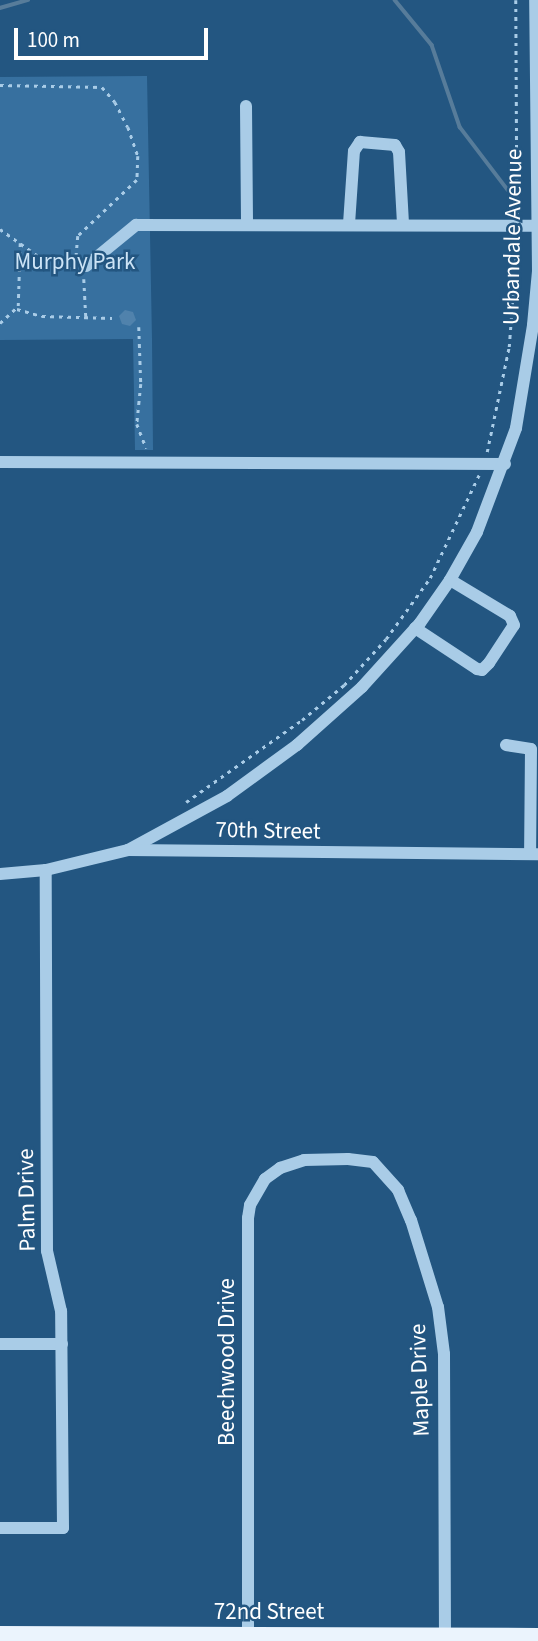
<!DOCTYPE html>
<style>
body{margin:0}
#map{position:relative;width:538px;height:1641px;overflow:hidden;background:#235681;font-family:"Source Sans 3",sans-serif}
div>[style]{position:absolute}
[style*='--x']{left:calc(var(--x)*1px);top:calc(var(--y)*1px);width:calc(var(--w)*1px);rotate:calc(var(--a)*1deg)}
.green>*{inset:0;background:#37709f}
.stream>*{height:3.5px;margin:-1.75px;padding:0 1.75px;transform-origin:1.75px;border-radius:1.75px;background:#577c9a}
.building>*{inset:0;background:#5082ac}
.path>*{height:2.5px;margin-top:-1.25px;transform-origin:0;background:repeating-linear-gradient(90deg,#a9cce7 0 3.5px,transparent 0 8.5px)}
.minor>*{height:12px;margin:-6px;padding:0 6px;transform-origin:6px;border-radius:6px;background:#a9cce7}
.major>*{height:18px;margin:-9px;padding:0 9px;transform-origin:9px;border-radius:9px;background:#ebf4fd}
span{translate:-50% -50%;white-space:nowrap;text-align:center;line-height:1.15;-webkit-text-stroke:5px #235681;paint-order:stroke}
.street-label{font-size:23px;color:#fff}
.park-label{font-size:23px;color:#cde4f6}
.scale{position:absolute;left:14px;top:28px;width:194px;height:32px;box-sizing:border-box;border:4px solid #fff;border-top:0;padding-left:9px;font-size:21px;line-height:24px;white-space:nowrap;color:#fff;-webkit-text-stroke:5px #235681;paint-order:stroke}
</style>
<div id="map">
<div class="green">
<div style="clip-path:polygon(147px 76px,152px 339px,153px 450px,135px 450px,133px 339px,0 340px,0 77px)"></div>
</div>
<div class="stream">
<div style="--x:395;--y:0;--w:58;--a:50.6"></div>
<div style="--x:432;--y:45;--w:87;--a:71.1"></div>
<div style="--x:460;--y:127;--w:79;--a:52.7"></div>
<div style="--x:0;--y:8;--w:29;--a:-16"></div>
</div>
<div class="building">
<div style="clip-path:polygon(125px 310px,133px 312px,136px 320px,130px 326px,122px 324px,119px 316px)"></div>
</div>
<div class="path">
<div style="--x:516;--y:0;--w:214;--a:89.7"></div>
<div style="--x:0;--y:85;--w:102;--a:1.1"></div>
<div style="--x:102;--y:87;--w:20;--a:49"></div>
<div style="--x:115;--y:102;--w:28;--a:63"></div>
<div style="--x:128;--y:127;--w:31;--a:71"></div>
<div style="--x:138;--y:156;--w:24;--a:92"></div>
<div style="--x:137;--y:180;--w:81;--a:136.5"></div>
<div style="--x:78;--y:236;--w:21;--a:95"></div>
<div style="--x:0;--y:229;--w:54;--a:35.2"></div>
<div style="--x:44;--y:260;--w:30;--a:17"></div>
<div style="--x:84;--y:279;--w:39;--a:87"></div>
<div style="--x:17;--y:309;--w:26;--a:16"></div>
<div style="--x:42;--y:316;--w:70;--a:1.6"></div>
<div style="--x:0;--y:323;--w:25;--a:-43"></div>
<div style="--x:18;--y:306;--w:63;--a:-88.2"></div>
<div style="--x:139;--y:327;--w:57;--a:88"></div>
<div style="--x:141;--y:384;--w:40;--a:95.7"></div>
<div style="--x:137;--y:424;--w:26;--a:69"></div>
<div style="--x:487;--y:452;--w:107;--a:-78.2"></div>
<div style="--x:509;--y:347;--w:109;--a:-85.8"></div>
<div style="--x:186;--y:802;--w:142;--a:-35.3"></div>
<div style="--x:302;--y:720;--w:55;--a:-39.8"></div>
<div style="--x:344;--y:685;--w:62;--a:-47.6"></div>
<div style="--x:386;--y:639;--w:75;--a:-54.2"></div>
<div style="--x:430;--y:578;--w:114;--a:-64.6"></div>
</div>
<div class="minor">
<div style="--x:246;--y:106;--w:119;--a:89.5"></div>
<div style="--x:349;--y:224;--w:73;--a:-86.1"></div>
<div style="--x:354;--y:151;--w:11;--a:-56"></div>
<div style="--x:360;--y:142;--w:35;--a:5"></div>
<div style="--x:395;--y:145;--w:8;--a:60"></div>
<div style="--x:399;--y:152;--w:72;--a:86.8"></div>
<div style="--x:86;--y:266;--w:65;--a:-39.4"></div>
<div style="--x:136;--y:225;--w:401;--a:0.1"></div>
<div style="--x:0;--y:462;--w:505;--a:0.23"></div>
<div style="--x:415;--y:628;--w:74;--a:33.5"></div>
<div style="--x:477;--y:669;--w:5;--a:11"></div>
<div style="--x:482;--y:670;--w:10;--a:-45"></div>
<div style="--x:489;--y:663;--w:45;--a:-56.7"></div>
<div style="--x:514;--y:625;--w:10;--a:-114"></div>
<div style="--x:510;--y:616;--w:70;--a:-149"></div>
<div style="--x:506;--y:745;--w:25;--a:9"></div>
<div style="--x:531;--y:749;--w:105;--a:90.5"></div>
<div style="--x:128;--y:850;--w:113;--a:-28.6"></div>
<div style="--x:227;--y:796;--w:87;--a:-36.1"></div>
<div style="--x:297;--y:745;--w:87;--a:-41.7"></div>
<div style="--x:362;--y:687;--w:86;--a:-47.8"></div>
<div style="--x:420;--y:623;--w:52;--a:-55.1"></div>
<div style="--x:450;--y:580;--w:55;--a:-60.6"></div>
<div style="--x:477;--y:532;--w:111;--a:-69.4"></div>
<div style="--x:516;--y:428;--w:104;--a:-80.6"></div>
<div style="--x:533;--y:325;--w:54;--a:-84.7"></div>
<div style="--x:538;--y:271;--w:271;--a:-90.6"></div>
<div style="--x:0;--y:874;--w:46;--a:-5"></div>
<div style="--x:46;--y:870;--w:84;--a:-13.7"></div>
<div style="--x:128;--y:850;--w:410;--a:0.6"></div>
<div style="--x:0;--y:1344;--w:62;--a:0"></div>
<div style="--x:0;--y:1528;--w:63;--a:0"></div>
<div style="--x:63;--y:1528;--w:217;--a:-90.5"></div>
<div style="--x:61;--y:1311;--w:62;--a:-103.1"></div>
<div style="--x:47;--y:1251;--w:381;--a:-90.2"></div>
<div style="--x:248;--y:1637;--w:419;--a:-90"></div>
<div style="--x:248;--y:1218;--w:13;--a:-81"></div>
<div style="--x:250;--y:1205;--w:30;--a:-60"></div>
<div style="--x:265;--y:1179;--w:19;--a:-36"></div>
<div style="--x:280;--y:1168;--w:25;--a:-18"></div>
<div style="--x:304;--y:1160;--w:44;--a:-1.3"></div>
<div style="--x:348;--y:1159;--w:25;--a:7"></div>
<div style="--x:373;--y:1162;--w:38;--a:48"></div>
<div style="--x:398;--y:1190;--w:33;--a:67"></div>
<div style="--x:411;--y:1220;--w:91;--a:72.8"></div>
<div style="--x:438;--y:1307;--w:47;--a:82.7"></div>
<div style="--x:444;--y:1354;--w:283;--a:89.8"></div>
</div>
<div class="major">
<div style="--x:0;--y:1635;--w:538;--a:0.21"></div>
</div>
<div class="street-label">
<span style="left:513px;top:237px;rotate:-89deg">Urbandale Avenue</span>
<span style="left:268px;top:831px;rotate:1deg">70th Street</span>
<span style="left:27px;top:1200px;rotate:-91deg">Palm Drive</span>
<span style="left:227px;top:1362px;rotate:-90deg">Beechwood Drive</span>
<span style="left:420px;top:1380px;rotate:-92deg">Maple Drive</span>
<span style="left:269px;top:1612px">72nd Street</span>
</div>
<div class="park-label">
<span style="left:75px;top:262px">Murphy Park</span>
</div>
<div class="scale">100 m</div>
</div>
